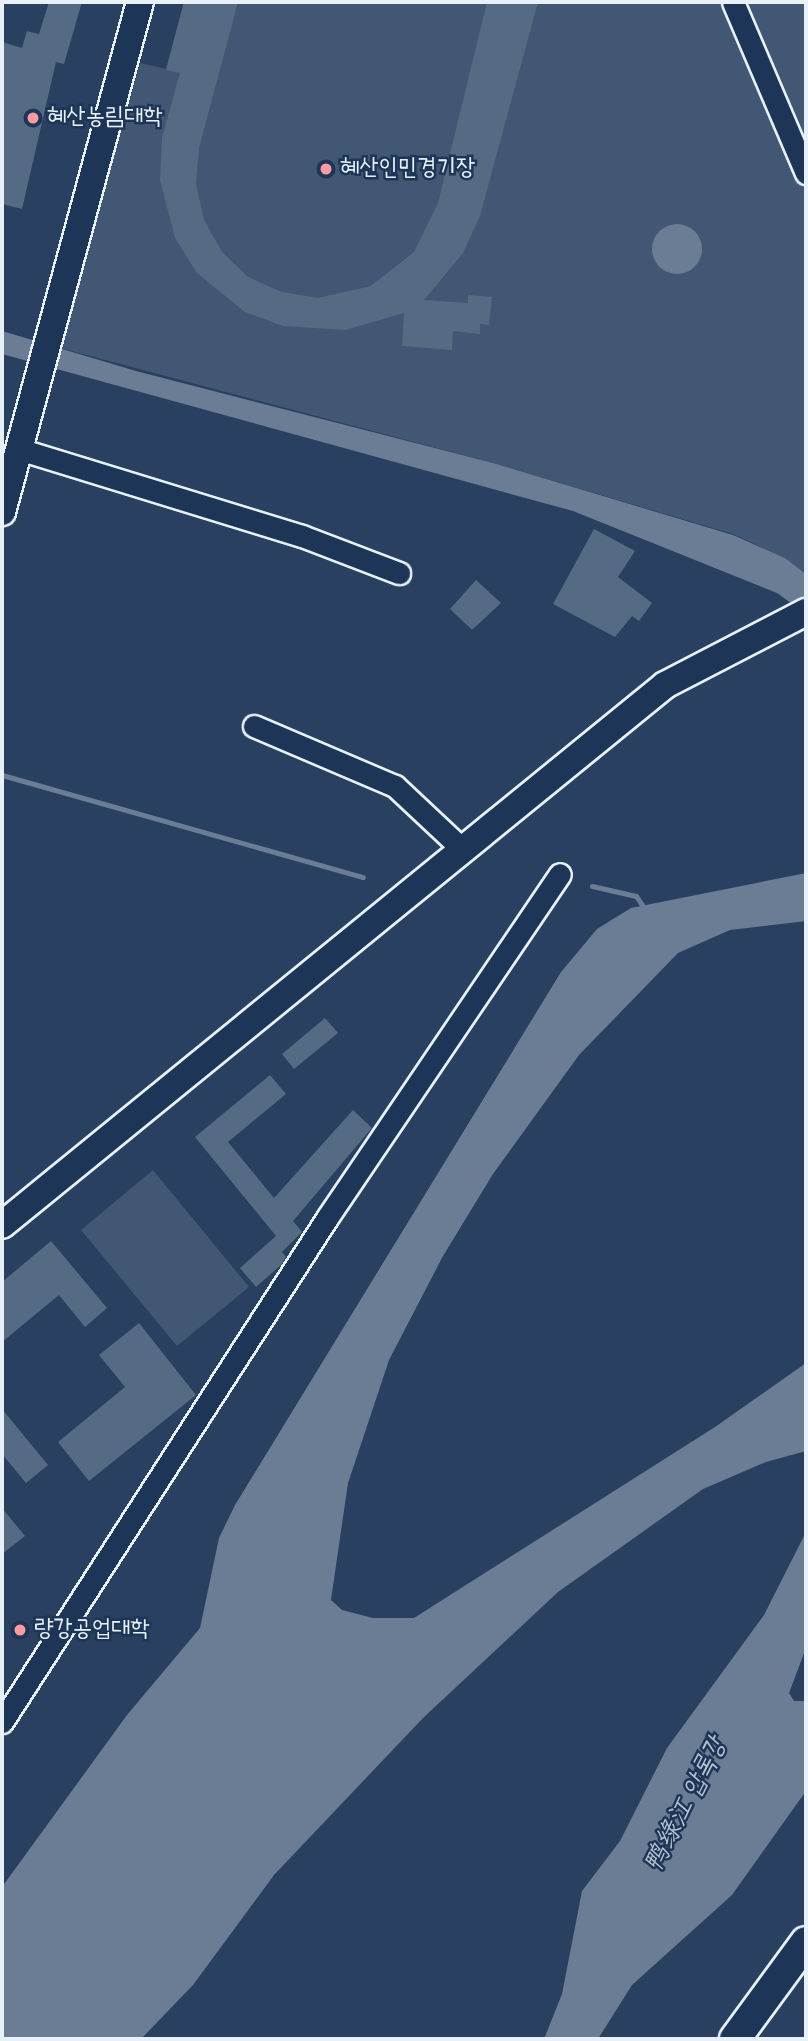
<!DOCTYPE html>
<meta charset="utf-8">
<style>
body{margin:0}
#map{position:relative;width:808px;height:2041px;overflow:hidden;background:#294061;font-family:"Indie Flower","LXGW WenKai TC","Poor Story",sans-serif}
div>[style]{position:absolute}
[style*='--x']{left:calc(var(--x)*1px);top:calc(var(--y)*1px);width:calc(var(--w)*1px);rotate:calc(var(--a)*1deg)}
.green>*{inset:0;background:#415774}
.water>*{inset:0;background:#6b7c95}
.round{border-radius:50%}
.stream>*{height:5px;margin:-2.5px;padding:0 2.5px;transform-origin:2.5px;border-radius:2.5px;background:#6b7c95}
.building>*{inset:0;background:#556a83}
.roads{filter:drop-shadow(2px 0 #e8f1f8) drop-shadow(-2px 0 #e8f1f8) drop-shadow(0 2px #e8f1f8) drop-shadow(0 -2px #e8f1f8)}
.minor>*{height:21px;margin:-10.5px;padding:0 10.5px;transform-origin:10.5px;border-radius:10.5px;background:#1d3557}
.major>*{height:26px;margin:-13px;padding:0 13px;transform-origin:13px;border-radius:13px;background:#1d3557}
.highway>*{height:30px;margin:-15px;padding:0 15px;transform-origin:15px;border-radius:15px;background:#1d3557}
.dots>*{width:19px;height:19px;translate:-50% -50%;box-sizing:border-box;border:4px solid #1d3557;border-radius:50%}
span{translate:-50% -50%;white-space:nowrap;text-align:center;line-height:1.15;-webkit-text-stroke:5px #1d3557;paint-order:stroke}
.poi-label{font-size:24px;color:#e8f1f8}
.left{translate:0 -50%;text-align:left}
.water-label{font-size:26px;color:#b6c2d0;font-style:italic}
.frame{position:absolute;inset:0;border:4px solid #e8f1f8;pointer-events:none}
</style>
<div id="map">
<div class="green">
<div style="clip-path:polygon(184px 2px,806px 2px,806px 574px,785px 558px,733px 534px,493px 463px,60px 348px,140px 63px,166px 69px)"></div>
<div style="clip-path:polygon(153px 1170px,249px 1287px,177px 1346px,81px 1230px)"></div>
</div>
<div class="water">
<div class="round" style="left:652px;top:224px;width:50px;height:50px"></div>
<div style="clip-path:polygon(2px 331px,136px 371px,493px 463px,733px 535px,785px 558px,806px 574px,806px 614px,777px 593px,573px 511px,2px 354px)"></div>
<div style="clip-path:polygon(806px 873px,806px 921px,730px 930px,678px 953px,579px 1055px,493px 1174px,443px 1256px,389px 1360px,348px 1483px,331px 1600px,342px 1610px,373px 1618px,414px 1618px,715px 1427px,806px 1363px,806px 1451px,766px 1462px,703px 1489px,558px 1592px,423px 1718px,274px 1875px,193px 1985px,141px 2039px,2px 2039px,2px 1887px,127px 1715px,200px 1628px,219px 1538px,235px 1505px,561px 972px,597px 929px,631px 908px)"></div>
<div style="clip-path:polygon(806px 1532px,806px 1648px,789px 1693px,794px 1701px,806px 1701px,806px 1791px,732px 1895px,632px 1985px,598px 2039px,544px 2039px,562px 1994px,582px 1891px,620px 1841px,667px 1748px,764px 1615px)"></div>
</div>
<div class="stream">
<div style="--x:2;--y:775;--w:375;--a:15.8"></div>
<div style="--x:592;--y:886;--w:45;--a:12.8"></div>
<div style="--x:636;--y:896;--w:14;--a:56"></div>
</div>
<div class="building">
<div style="clip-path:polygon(49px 2px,82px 2px,64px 64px,56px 62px,22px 209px,2px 204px,2px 42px,22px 48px,27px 31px,39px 34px)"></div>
<div style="clip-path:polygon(184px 2px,238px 2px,199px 148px,196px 184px,204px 220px,222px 252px,248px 277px,282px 292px,318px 298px,371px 286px,414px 252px,438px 203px,487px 2px,538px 2px,480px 216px,463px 253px,424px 300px,468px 303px,468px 295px,492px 297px,489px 325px,480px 324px,480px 334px,453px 331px,452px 350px,402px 346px,404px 313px,345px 330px,283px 326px,245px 312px,197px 273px,175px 238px,160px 180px,162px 138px,180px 73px,166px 70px)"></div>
<div style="clip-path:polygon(594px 529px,635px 551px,618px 577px,652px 603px,639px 621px,632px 616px,615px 637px,553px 604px)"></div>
<div style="clip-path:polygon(476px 580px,501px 603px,472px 630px,450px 609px)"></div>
<div style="clip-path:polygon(325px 1018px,338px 1033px,294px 1069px,282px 1054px)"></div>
<div style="clip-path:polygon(270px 1075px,286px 1094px,228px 1142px,274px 1198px,353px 1110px,372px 1128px,293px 1221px,302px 1232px,282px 1252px,286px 1257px,281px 1265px,256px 1287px,240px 1268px,276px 1236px,195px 1137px)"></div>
<div style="clip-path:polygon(51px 1241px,107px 1308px,85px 1327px,59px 1295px,2px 1342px,2px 1282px)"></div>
<div style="clip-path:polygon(139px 1323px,196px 1395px,89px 1481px,58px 1442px,125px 1387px,99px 1355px)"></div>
<div style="clip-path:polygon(2px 1409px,48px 1465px,26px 1483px,2px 1454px)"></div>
<div style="clip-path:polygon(2px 1508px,25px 1536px,2px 1554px)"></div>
</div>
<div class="roads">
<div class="minor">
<div style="--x:733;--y:2;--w:186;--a:66.9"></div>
<div style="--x:19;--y:449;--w:296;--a:17.1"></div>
<div style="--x:302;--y:536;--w:104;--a:20.9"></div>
<div style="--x:254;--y:726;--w:153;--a:23.1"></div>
<div style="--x:395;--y:786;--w:92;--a:43.2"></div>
<div style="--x:2;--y:1722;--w:600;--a:-57.18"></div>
<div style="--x:327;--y:1218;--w:415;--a:-55.9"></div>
</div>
<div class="major">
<div style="--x:2;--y:512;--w:528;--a:-74.86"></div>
<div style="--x:2;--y:1225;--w:855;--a:-39.16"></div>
<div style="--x:665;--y:685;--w:159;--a:-27.4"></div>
</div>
<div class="highway">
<div style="--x:735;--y:2039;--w:120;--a:-53.8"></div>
</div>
</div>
<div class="dots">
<div style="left:33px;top:118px;background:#ff9aa2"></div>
<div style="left:326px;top:169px;background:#ff9aa2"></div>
<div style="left:20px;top:1630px;background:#ff9aa2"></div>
</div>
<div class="poi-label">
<span class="left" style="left:47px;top:118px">혜산농림대학</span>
<span class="left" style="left:340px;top:169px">혜산인민경기장</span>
<span class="left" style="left:34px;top:1630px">량강공업대학</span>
</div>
<div class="water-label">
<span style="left:687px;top:1806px;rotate:-63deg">鸭绿江 압록강</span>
</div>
<div class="frame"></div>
</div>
